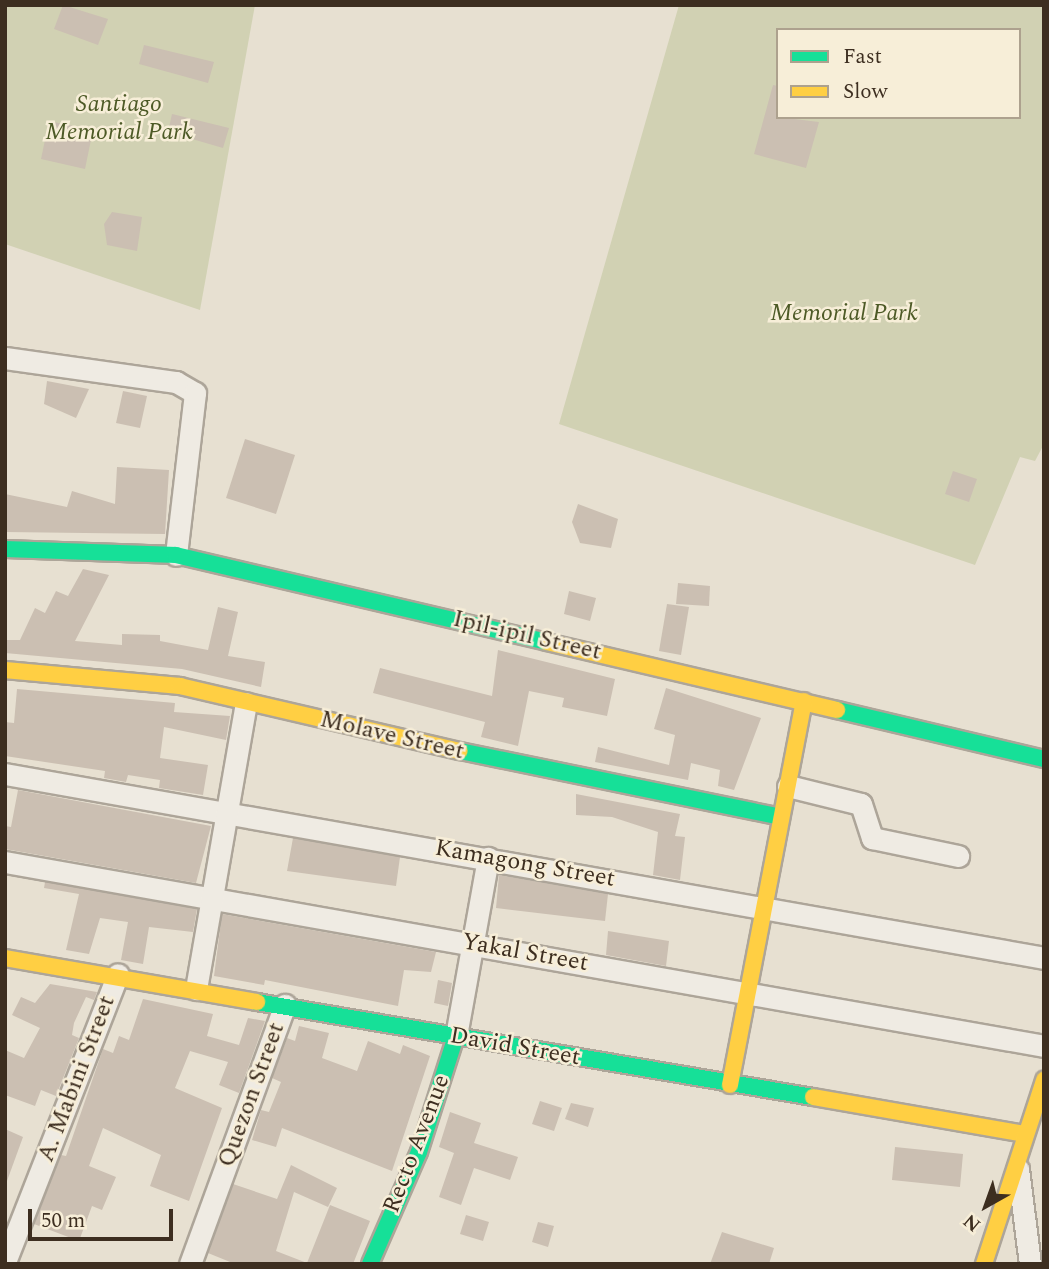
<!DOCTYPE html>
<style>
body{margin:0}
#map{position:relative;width:1049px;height:1269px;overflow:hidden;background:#e7e0d1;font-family:Spectral,serif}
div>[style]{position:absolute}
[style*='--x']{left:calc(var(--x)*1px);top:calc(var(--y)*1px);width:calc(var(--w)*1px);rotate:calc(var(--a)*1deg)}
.cemetery>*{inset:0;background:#d1d1b3}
.building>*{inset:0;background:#cbbfb2}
.roads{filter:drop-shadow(2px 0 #ada599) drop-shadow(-2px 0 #ada599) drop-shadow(0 2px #ada599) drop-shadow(0 -2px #ada599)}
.street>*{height:21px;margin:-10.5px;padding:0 10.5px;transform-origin:10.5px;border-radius:10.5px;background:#efebe3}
.fast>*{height:16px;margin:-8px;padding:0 8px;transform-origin:8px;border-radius:8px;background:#16e098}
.slow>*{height:16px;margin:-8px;padding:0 8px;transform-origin:8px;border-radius:8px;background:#ffcf43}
span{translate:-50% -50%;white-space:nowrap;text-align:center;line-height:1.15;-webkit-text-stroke:5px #f7eed8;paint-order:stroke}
.park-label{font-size:24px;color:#4d5a26;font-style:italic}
.street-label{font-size:24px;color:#3d2e20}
.frame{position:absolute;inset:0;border:7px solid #3d2e20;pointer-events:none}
.legend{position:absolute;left:776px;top:28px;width:245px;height:91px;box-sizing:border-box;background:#f7eed8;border:2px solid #ada18e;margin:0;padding:9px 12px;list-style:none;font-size:21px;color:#3d2e20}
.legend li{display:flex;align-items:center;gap:14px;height:35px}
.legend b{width:35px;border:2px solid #ada18e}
.north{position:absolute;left:951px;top:1171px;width:70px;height:70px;-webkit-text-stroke:5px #f7eed8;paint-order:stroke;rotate:220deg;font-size:19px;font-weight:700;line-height:28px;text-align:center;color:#3d2e20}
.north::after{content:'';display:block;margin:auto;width:24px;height:32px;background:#3d2e20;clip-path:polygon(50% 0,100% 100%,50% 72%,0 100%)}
.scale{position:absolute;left:28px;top:1209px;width:145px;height:32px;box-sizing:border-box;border:4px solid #3d2e20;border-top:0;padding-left:9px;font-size:21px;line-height:24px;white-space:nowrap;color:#3d2e20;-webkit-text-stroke:5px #f7eed8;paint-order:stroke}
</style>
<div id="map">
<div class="cemetery">
<div style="clip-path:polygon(5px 5px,255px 5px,200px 310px,5px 244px)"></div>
<div style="clip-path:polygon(evenodd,679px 5px,1044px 5px,1044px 444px,1035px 461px,1020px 457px,975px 565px,559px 424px,679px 5px,778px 30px,1019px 30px,1019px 117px,778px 117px,778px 30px)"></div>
</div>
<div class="building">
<div style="clip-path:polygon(63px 5px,108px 19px,98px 45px,54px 29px)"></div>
<div style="clip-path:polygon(144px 45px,214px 62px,208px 83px,139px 64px)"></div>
<div style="clip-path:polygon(773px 85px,778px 86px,778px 117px,819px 122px,806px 168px,754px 154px)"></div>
<div style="clip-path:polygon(172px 114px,229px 128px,223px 148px,168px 132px)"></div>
<div style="clip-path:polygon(49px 121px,93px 130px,85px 169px,41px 159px)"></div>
<div style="clip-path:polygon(112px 212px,142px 217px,137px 251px,107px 245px,104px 224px)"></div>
<div style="clip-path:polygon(47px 381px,89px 389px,76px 418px,44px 404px)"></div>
<div style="clip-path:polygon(123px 391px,147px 396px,140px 428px,116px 423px)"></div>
<div style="clip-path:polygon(245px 439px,295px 455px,276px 514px,226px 498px)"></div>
<div style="clip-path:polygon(117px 467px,169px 470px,165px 534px,5px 532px,5px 494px,67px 507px,72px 491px,115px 504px)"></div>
<div style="clip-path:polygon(953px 471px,977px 479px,969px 502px,945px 494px)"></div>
<div style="clip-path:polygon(578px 504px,618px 519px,611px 548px,580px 543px,572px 522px)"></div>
<div style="clip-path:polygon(83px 569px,109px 575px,75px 641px,122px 645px,122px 634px,160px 635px,160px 641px,208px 650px,218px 607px,238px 612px,228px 656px,265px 662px,261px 687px,182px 669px,5px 653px,5px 640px,20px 640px,35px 608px,45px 613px,56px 591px,68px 596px)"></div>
<div style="clip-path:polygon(678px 583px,710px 586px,709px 606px,676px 604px)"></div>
<div style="clip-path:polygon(569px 591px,596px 598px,590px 621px,564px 614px)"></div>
<div style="clip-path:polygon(667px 604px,689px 607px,681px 655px,659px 651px)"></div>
<div style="clip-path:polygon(498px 650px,615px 679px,607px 716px,562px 707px,564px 698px,529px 691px,518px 746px,481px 737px,485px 722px,373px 693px,380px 668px,492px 696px)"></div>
<div style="clip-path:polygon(666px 688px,761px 718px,734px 790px,718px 786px,720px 770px,691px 763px,688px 780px,595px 762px,598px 747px,669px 765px,675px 735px,654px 729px)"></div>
<div style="clip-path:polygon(17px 689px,175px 703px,174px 712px,230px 716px,226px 740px,164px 727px,160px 758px,208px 765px,203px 795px,159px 788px,160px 780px,128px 775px,126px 782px,104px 778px,105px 771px,5px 756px,5px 722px,14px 723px)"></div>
<div style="clip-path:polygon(18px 790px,211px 826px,196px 883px,5px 849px,5px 826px,11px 827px)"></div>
<div style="clip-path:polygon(576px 794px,680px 814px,675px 836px,685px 837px,680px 880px,653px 875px,658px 832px,612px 817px,576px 815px)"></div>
<div style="clip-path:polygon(293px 838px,400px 857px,396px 886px,287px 871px)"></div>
<div style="clip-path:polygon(499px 875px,608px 894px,605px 921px,496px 908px)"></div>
<div style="clip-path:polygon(45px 882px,197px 909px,193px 932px,149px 927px,143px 964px,121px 960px,128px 922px,100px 918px,89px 954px,66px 950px,79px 894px,44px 888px)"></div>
<div style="clip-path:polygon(222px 914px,436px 952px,431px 972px,404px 970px,398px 1006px,265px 980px,264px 985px,214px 976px)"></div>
<div style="clip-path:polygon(608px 931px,669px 941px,666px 966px,606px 955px)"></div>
<div style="clip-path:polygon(438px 980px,452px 983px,448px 1006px,434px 1003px)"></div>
<div style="clip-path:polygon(50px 984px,97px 992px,94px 1000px,86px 997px,74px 1023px,72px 1035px,79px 1038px,56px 1096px,41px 1090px,35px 1106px,5px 1095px,5px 1050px,24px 1058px,40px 1028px,12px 1015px,21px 997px,35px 1003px)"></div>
<div style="clip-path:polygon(143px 999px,213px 1014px,207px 1036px,239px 1045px,248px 1018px,265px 1021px,239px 1093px,219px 1085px,228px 1062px,190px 1051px,175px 1088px,222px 1108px,189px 1201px,150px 1186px,161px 1155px,103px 1128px,89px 1166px,116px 1177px,102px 1210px,92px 1206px,79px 1241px,34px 1224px,61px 1155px,66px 1156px,103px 1049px,113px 1053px,119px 1036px,129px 1040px)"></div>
<div style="clip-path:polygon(299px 1026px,329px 1033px,322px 1058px,357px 1071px,368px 1041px,400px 1054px,403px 1045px,430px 1056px,392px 1171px,282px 1128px,276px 1147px,252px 1140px,261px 1110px,269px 1112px,281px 1082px,272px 1078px,287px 1038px,295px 1041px)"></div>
<div style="clip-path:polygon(540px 1101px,562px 1108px,554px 1131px,532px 1124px)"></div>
<div style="clip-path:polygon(571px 1103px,594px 1108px,588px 1127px,565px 1119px)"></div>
<div style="clip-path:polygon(450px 1112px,481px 1123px,474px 1143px,518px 1157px,510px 1180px,474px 1168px,461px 1205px,439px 1197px,454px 1153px,439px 1147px)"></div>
<div style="clip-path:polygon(5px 1129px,23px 1137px,7px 1181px,5px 1181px)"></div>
<div style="clip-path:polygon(895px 1147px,963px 1154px,960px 1187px,892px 1180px)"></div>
<div style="clip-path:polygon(291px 1165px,337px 1188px,328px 1207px,294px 1192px,276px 1251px,307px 1263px,330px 1205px,370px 1221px,353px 1264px,235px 1264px,208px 1253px,233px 1184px,277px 1199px)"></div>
<div style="clip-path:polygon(466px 1215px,489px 1222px,483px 1241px,460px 1234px)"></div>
<div style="clip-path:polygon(538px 1222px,554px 1226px,548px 1247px,532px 1242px)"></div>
<div style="clip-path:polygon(722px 1232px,774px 1248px,769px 1264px,710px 1264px)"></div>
</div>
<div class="roads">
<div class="street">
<div style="--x:5;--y:358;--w:173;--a:8"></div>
<div style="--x:176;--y:382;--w:22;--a:30"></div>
<div style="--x:195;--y:393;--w:163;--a:96.7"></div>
<div style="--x:5;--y:774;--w:1055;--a:10.04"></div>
<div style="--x:788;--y:786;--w:75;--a:13.9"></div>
<div style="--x:861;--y:804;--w:36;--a:72"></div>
<div style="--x:872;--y:838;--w:88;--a:11.8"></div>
<div style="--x:5;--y:862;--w:1055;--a:10.04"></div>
<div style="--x:196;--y:989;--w:290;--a:-80.1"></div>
<div style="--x:456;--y:1036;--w:181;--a:-79.8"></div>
<div style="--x:1018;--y:1169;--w:96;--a:82.8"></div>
<div style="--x:5;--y:1262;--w:309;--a:-68.6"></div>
<div style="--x:190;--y:1264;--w:276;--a:-69.9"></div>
</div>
<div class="fast">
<div style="--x:5;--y:549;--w:171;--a:2"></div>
<div style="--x:176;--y:555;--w:381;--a:13.2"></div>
<div style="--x:837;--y:710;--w:213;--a:13.3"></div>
<div style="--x:460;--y:751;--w:325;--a:11.6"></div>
<div style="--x:257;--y:1002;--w:564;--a:9.7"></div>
<div style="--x:370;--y:1264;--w:122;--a:-66.4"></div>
<div style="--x:419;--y:1152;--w:122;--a:-72.3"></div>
</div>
<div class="slow">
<div style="--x:547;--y:642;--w:298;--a:13.2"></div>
<div style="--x:5;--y:670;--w:176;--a:5.2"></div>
<div style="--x:180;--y:686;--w:287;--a:13.1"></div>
<div style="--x:5;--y:958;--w:256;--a:9.9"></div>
<div style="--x:730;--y:1085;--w:391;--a:-79.1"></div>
<div style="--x:813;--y:1097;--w:215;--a:9.9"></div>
<div style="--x:984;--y:1264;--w:194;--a:-71.9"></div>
</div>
</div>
<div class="park-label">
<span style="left:119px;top:119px">Santiago<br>Memorial Park</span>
<span style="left:844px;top:314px">Memorial Park</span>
</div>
<div class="street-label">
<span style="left:527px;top:636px;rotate:13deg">Ipil-ipil Street</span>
<span style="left:392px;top:736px;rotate:13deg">Molave Street</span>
<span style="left:525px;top:864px;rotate:10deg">Kamagong Street</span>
<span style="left:525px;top:953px;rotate:10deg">Yakal Street</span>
<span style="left:515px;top:1047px;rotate:10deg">David Street</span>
<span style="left:77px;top:1079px;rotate:-69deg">A. Mabini Street</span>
<span style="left:252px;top:1095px;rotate:-70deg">Quezon Street</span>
<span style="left:417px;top:1144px;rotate:-69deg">Recto Avenue</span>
</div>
<div class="frame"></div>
<ul class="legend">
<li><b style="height:9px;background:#16e098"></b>Fast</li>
<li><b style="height:9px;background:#ffcf43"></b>Slow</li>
</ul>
<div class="north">N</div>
<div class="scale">50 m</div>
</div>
